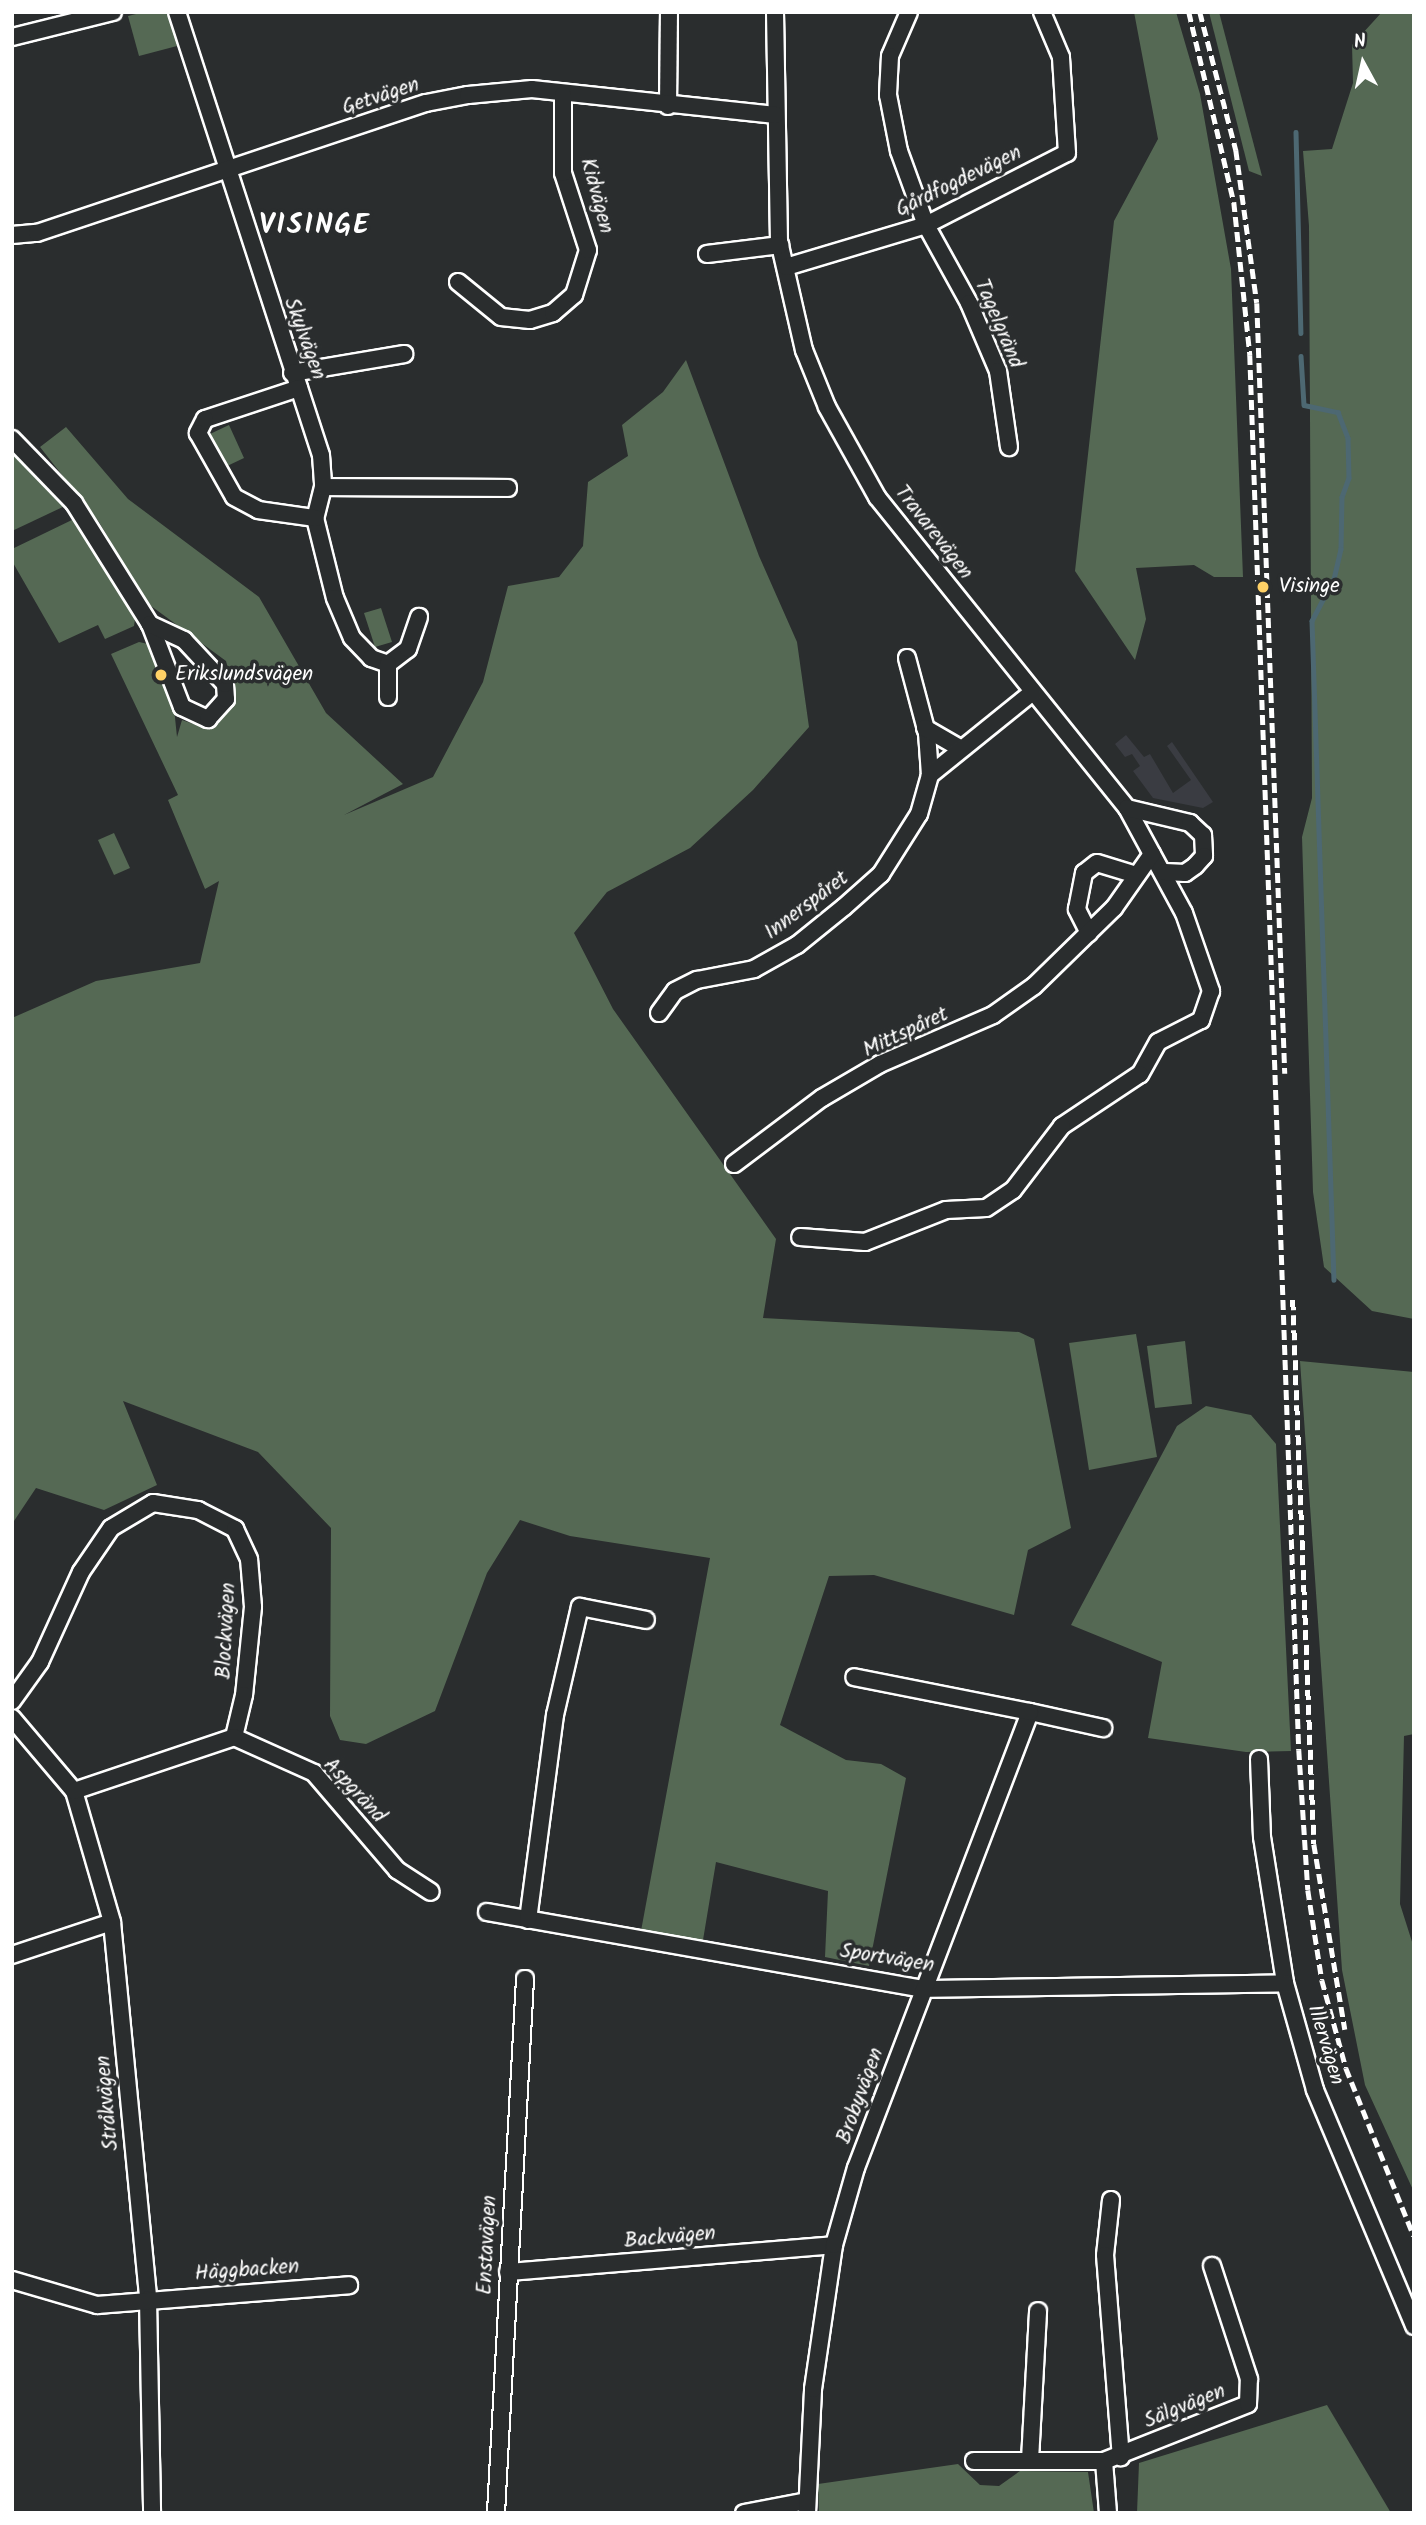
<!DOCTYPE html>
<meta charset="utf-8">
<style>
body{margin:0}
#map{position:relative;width:1426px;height:2525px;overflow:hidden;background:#2a2d2e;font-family:Kalam,sans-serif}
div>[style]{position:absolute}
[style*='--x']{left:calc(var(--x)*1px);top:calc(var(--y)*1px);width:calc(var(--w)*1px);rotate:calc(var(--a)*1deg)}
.built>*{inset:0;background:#3a3c42}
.green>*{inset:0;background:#556954}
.stream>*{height:4.5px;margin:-2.25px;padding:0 2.25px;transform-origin:2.25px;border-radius:2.25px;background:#4d6872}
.roads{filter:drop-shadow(2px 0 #fff) drop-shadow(-2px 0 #fff) drop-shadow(0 2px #fff) drop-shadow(0 -2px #fff)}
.minor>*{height:16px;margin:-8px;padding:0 8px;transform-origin:8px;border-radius:8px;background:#2a2d2e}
.rail>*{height:4.5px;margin-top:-2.25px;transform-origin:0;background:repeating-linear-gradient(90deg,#fff 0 10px,transparent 0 15px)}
.dots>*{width:19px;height:19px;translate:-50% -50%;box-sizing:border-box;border:4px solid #2a2d2e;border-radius:50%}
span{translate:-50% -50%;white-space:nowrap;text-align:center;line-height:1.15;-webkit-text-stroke:7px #2a2d2e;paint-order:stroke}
.street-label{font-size:21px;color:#fff}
.poi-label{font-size:21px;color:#fff}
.left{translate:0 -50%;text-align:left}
.district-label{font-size:28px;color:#fff;font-weight:700;letter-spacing:2px}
.frame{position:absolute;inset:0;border:14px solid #fff;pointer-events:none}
.north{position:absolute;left:1328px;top:28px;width:70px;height:70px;-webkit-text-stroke:5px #2a2d2e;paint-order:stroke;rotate:352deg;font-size:19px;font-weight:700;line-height:28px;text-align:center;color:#fff}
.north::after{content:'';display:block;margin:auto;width:24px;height:32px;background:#fff;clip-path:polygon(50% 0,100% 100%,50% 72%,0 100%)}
</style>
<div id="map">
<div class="built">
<div style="clip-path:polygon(1126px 735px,1144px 757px,1150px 754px,1173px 793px,1191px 780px,1167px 746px,1172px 742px,1213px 802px,1203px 808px,1153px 798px,1133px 771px,1140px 766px,1132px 754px,1125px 757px,1115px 744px)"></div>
</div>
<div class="green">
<div style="clip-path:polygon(144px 12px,168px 12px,177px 46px,139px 56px,128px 16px)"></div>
<div style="clip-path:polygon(1134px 12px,1176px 12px,1200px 94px,1231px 269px,1243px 577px,1214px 577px,1194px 565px,1136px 568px,1146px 619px,1135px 660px,1075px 571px,1114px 221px,1158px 139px)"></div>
<div style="clip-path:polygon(1209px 12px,1219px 12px,1262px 176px,1249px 171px)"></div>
<div style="clip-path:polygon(1382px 12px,1414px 12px,1414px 1319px,1372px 1311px,1324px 1267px,1313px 1192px,1302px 837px,1312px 798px,1309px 226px,1303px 151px,1332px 149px,1353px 83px,1352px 45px)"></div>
<div style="clip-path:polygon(686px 360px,759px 556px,797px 642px,809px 727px,753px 790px,690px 848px,607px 892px,574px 933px,613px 1009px,776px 1239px,763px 1318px,1019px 1332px,1034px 1339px,1071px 1528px,1028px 1550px,1014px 1615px,874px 1575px,829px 1576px,780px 1725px,846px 1760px,881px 1764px,906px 1778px,869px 1966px,825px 1957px,828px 1891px,716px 1862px,703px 1940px,641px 1931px,710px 1558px,570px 1536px,520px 1520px,487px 1573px,435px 1711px,366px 1744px,340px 1740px,330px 1716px,331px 1528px,258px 1452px,123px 1401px,157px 1485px,104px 1510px,36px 1488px,12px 1524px,12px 1018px,96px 981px,200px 963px,219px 881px,205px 889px,168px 800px,178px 795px,111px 654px,139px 642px,148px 644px,174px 708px,177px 737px,182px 720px,202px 727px,235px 695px,226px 661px,147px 603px,99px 522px,40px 447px,66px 427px,128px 499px,259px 597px,326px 713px,403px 784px,344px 815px,433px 777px,483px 682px,508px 586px,559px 577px,583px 546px,588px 482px,628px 456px,622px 425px,663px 392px)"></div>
<div style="clip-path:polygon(229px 425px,244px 458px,225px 467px,210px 434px)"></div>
<div style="clip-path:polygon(12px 449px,67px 505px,12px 531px)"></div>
<div style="clip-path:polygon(76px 518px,135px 619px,134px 626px,105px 639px,98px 625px,59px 643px,12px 561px,12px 549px)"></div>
<div style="clip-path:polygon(381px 608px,392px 642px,375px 647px,364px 613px)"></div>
<div style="clip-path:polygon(114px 833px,130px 868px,114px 875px,98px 840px)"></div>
<div style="clip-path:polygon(1136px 1334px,1157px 1457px,1089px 1470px,1069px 1343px)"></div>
<div style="clip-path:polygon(1185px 1341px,1192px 1404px,1155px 1408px,1147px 1346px)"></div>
<div style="clip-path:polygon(1300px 1361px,1414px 1372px,1414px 1734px,1404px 1736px,1400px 1904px,1414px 1948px,1414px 2192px,1365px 2085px,1342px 1970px)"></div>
<div style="clip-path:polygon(1206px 1406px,1251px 1415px,1276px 1444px,1291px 1751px,1246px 1752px,1148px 1738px,1162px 1662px,1071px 1625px,1177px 1426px)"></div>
<div style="clip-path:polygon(1327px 2405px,1391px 2513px,1137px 2513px,1139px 2463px)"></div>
<div style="clip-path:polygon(958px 2464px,980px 2485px,999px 2486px,1020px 2471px,1088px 2472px,1094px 2513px,819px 2513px,818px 2484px)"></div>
</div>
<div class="stream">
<div style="--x:1296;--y:132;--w:201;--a:88.6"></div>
<div style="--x:1301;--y:356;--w:49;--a:86.5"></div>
<div style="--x:1304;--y:405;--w:35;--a:12"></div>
<div style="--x:1338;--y:412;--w:28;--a:69"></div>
<div style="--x:1348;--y:438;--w:40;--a:88.6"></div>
<div style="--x:1349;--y:478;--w:20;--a:110"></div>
<div style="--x:1342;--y:497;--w:52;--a:91.1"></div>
<div style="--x:1341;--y:549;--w:31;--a:103"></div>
<div style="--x:1334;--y:579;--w:47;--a:117.6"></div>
<div style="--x:1312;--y:621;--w:659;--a:88.09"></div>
</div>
<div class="roads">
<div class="minor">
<div style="--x:177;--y:12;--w:466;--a:72"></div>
<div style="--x:321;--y:455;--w:32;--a:86"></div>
<div style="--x:323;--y:487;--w:32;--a:104"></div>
<div style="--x:315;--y:518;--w:82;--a:76"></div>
<div style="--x:335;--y:598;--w:43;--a:67"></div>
<div style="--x:352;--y:638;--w:28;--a:46"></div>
<div style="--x:371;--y:658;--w:18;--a:19"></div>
<div style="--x:388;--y:664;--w:25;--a:-37"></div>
<div style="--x:408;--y:649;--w:34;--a:-71"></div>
<div style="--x:775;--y:12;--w:229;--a:89"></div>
<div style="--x:779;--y:241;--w:112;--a:77.1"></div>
<div style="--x:804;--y:350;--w:61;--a:68"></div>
<div style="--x:827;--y:407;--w:103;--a:60.9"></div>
<div style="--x:877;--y:497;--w:399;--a:51.2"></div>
<div style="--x:1127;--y:808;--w:119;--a:61.5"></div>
<div style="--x:1184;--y:913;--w:83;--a:70.9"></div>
<div style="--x:1211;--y:991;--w:31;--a:109"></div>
<div style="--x:1201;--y:1020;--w:48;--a:152.9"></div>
<div style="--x:1158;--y:1042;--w:37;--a:119"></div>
<div style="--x:1140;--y:1074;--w:94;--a:146.3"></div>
<div style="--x:1062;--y:1126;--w:81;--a:127.4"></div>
<div style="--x:1013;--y:1190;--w:32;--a:146"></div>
<div style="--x:986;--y:1208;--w:40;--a:177.1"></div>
<div style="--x:946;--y:1210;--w:87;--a:158.4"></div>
<div style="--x:865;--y:1242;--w:65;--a:-175.6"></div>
<div style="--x:909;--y:12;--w:48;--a:113.4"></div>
<div style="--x:890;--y:56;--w:39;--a:93"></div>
<div style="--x:888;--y:95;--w:57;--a:78.9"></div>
<div style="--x:899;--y:151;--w:79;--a:70"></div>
<div style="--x:926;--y:225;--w:89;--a:61.1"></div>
<div style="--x:969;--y:303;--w:74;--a:66.9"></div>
<div style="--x:998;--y:371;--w:77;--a:81.8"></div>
<div style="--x:12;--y:37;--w:104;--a:-13.9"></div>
<div style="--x:668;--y:106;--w:94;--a:-89.4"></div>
<div style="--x:12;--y:235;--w:25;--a:-5"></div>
<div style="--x:37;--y:233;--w:410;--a:-18.5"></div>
<div style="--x:426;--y:103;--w:43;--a:-10.8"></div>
<div style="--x:468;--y:95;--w:64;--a:-5.4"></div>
<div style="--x:532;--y:89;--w:245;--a:6.1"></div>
<div style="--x:707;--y:254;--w:74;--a:-7"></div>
<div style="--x:786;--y:267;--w:146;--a:-16.7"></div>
<div style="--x:926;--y:225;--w:158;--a:-27.1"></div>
<div style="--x:1067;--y:153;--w:96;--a:-93.6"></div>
<div style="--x:1061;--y:57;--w:49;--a:-112.9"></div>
<div style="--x:458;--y:282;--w:55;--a:39.1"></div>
<div style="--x:501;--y:317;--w:29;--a:6"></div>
<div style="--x:530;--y:320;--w:24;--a:-17"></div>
<div style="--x:553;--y:313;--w:28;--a:-41"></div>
<div style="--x:574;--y:295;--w:47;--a:-72.7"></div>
<div style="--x:588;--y:250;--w:81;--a:-108"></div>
<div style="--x:563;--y:173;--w:78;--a:-90"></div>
<div style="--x:292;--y:373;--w:114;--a:-9.6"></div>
<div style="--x:299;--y:388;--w:99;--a:161.7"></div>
<div style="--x:205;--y:419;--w:16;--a:117"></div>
<div style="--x:198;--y:433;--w:73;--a:60.6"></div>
<div style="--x:234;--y:497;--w:27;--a:28"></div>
<div style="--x:258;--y:510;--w:58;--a:8"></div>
<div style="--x:12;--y:439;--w:89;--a:45.9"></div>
<div style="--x:74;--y:503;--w:143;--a:57.9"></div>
<div style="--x:150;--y:624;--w:89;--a:68.9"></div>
<div style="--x:182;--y:707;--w:29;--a:25"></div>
<div style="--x:208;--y:719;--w:27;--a:-48"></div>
<div style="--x:226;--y:699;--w:15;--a:-94"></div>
<div style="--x:225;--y:684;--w:60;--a:-133"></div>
<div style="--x:184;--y:640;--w:38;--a:-155"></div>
<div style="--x:323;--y:487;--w:185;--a:0.3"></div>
<div style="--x:907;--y:658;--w:78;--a:75.1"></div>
<div style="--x:927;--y:733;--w:42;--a:85.9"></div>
<div style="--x:388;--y:664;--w:33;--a:90"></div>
<div style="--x:925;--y:728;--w:39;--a:30"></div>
<div style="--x:1127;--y:808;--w:65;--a:13.4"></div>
<div style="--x:1190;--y:823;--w:18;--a:43"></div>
<div style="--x:1203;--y:835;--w:21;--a:87"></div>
<div style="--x:1204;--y:856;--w:13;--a:132"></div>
<div style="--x:1195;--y:866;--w:12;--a:145"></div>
<div style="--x:1185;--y:873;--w:20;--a:-177"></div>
<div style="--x:1089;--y:933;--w:27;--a:-117"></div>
<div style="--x:1077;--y:909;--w:37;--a:-79"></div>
<div style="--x:1084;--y:873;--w:16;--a:-38"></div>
<div style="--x:1097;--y:863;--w:39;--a:17"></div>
<div style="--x:659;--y:1013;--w:27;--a:-54"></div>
<div style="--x:675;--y:991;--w:25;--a:-27"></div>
<div style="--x:697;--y:980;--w:58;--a:-10.9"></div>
<div style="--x:754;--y:969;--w:49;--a:-29.2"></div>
<div style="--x:797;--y:945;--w:60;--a:-39"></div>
<div style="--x:844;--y:907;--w:50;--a:-41.7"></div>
<div style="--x:881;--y:874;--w:71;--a:-57.7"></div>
<div style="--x:919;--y:814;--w:41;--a:-74.2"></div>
<div style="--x:930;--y:775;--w:132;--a:-38.9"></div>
<div style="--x:734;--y:1164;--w:110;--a:-36.9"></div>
<div style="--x:822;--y:1098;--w:67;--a:-30.4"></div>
<div style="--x:880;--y:1064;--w:123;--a:-23.4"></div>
<div style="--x:993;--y:1015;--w:50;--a:-35.3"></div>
<div style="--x:1034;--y:986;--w:112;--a:-44.3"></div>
<div style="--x:1114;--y:908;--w:66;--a:-54.9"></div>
<div style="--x:12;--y:1701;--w:48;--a:-54.3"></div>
<div style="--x:40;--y:1662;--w:99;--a:-65.5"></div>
<div style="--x:81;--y:1572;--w:53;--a:-55.7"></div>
<div style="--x:111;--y:1528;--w:49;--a:-30.8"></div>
<div style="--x:153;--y:1503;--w:46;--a:8.8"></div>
<div style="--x:198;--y:1510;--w:42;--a:27.2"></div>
<div style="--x:235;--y:1529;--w:33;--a:65"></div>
<div style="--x:249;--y:1559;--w:48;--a:85.2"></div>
<div style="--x:253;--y:1607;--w:88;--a:95.8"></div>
<div style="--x:244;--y:1695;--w:43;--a:103.4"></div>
<div style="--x:1030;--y:1712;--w:75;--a:12.4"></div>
<div style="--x:12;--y:1718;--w:96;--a:49.7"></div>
<div style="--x:74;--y:1791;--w:136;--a:73.8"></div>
<div style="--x:112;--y:1922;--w:379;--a:84.5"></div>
<div style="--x:148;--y:2299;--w:214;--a:88.9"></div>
<div style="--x:234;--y:1737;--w:88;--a:24.2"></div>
<div style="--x:314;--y:1773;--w:128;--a:49.4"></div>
<div style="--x:397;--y:1870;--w:40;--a:32.9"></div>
<div style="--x:1259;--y:1759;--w:78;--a:87.8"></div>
<div style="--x:1262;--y:1837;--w:148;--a:81"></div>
<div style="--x:1285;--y:1983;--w:111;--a:74.3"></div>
<div style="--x:1315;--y:2090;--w:256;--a:67.2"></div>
<div style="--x:74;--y:1791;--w:169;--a:-18.6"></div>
<div style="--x:487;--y:1912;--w:443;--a:10"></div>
<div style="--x:923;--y:1989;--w:362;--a:-0.9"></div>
<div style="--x:528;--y:1920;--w:207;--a:-82.5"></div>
<div style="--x:555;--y:1715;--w:111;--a:-77"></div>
<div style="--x:580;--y:1607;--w:67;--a:11.1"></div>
<div style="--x:12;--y:1955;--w:105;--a:-18.3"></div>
<div style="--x:1111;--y:2200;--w:55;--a:96.2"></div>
<div style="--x:1105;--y:2255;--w:203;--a:85.5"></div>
<div style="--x:508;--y:2272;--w:327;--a:-4.7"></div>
<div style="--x:12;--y:2280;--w:89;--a:16.4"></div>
<div style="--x:97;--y:2305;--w:253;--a:-4.5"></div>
<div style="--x:1030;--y:2460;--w:149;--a:-86.9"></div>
<div style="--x:974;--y:2461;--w:130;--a:0"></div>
<div style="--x:1104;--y:2461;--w:155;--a:-21.6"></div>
<div style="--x:1248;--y:2404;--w:25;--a:-88"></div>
<div style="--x:1249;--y:2379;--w:119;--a:-108.1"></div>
<div style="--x:1104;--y:2461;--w:52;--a:85.6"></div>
<div style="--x:496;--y:2513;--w:535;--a:-86.89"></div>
<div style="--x:744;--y:2513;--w:64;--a:-10.8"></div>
<div style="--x:807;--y:2513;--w:124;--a:-87.2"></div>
<div style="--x:813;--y:2389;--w:146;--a:-81.7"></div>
<div style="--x:834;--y:2245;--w:80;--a:-74.1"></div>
<div style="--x:856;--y:2168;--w:488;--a:-69.1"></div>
<div style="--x:1030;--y:1712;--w:179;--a:-168.8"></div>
</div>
</div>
<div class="rail">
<div style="--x:1189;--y:12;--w:195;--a:76.7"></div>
<div style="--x:1234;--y:202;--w:154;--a:84"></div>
<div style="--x:1250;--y:355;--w:1396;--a:87.99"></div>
<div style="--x:1299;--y:1750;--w:140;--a:86.3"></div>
<div style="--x:1308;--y:1890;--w:91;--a:81.2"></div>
<div style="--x:1322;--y:1980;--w:91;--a:74.7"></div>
<div style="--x:1346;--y:2068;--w:181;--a:68"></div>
<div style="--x:1200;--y:12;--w:143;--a:75.4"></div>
<div style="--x:1236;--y:150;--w:154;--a:82.2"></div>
<div style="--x:1257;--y:303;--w:771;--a:87.92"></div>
<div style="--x:1293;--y:1300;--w:544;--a:87.79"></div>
<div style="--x:1314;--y:1844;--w:188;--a:80.5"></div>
</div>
<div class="dots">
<div style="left:1263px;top:587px;background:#ffd166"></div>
<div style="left:161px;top:675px;background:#ffd166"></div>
</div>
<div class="street-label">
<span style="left:381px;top:97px;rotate:-18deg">Getvägen</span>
<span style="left:959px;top:182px;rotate:-26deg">Gårdfogdevägen</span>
<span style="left:596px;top:196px;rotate:75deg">Kidvägen</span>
<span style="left:998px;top:324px;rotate:67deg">Tagelgränd</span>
<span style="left:304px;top:339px;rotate:70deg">Skylvägen</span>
<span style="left:933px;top:533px;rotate:52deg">Travarevägen</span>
<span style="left:807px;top:906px;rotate:-37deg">Innerspåret</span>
<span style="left:906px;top:1033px;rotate:-25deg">Mittspåret</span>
<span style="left:227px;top:1631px;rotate:-87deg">Blockvägen</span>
<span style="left:354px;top:1791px;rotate:47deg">Aspgränd</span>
<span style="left:887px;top:1959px;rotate:9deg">Sportvägen</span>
<span style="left:1325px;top:2045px;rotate:73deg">Illervägen</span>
<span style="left:861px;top:2096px;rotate:-70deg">Brobyvägen</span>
<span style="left:108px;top:2103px;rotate:-95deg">Stråkvägen</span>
<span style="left:670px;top:2238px;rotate:-5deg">Backvägen</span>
<span style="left:488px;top:2245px;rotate:-87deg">Enstavägen</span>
<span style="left:247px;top:2271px;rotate:-4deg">Häggbacken</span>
<span style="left:1185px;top:2407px;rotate:-22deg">Sälgvägen</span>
</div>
<div class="poi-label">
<span class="left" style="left:1279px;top:587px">Visinge</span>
<span class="left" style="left:175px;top:675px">Erikslundsvägen</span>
</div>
<div class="district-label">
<span style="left:315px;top:226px">VISINGE</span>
</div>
<div class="frame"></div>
<div class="north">N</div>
</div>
